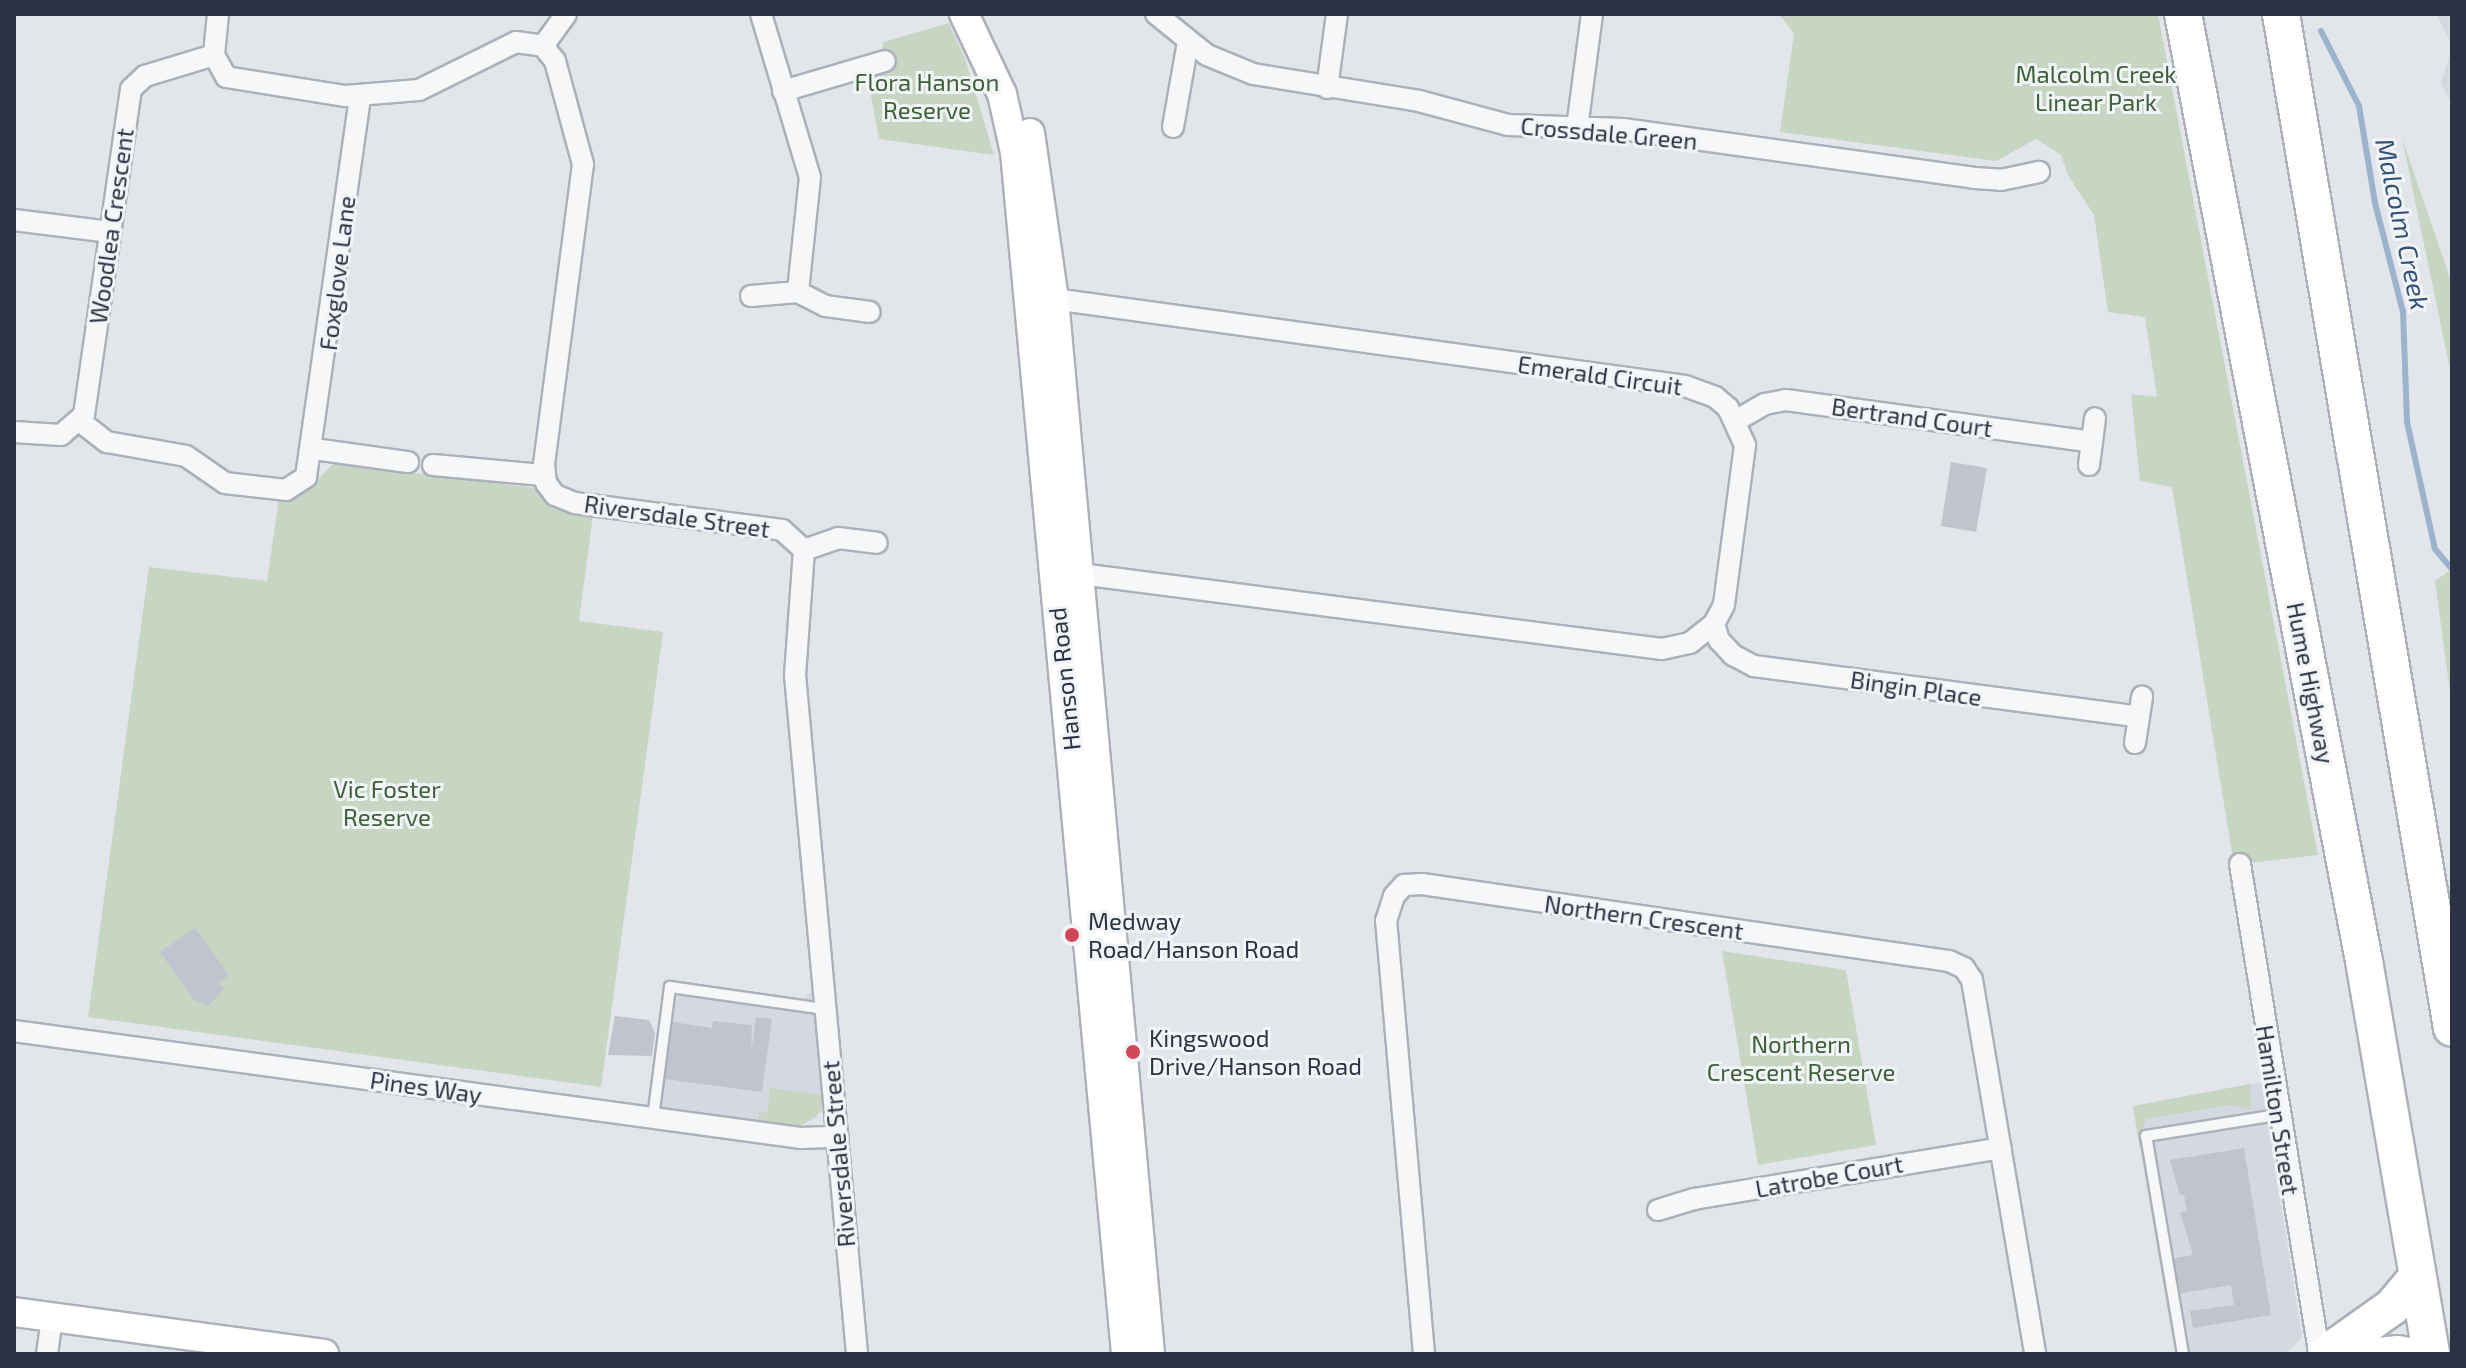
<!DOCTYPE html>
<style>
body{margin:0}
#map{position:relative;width:2466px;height:1368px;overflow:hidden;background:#e2e6eb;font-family:"Exo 2",sans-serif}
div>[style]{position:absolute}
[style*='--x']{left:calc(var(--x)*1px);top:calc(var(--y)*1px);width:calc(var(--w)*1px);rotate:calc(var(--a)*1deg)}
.built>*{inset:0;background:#d4d8e0}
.green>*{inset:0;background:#c7d5c3}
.stream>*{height:6px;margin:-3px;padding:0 3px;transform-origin:3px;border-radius:3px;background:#9db2cc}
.building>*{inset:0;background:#bfc4ce}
.roads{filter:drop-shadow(2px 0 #abb0b9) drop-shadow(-2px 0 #abb0b9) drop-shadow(0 2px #abb0b9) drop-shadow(0 -2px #abb0b9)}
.lane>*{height:10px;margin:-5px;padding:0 5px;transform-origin:5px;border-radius:5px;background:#f5f7f9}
.street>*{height:20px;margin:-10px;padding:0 10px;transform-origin:10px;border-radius:10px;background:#f5f7f9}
.secondary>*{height:28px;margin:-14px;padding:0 14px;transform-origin:14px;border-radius:14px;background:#fff}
.highway>*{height:36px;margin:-18px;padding:0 18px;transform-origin:18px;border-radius:18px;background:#fff}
.dots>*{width:22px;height:22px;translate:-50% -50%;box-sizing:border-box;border:4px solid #f2f5f8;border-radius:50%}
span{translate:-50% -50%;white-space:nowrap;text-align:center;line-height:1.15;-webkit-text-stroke:6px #f2f5f8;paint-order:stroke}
.park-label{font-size:24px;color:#3d6037}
.street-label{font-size:24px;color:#2a3244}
.poi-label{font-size:24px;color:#2a3244}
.left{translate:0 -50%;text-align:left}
.water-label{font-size:26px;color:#335079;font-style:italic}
.frame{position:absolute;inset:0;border:16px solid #2a3244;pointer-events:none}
</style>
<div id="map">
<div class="built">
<div style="clip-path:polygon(2436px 14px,2452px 14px,2452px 45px)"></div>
<div style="clip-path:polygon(2452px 49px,2452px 104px,2441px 83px)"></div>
<div style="clip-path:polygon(665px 981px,801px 1000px,813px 991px,823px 1097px,817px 1118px,794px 1126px,648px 1106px)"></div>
<div style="clip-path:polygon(2262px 1082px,2302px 1338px,2285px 1354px,2175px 1354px,2133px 1106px)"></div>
</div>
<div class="green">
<div style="clip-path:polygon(1779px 14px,2158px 14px,2318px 855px,2234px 865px,2172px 487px,2140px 481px,2131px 394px,2157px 397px,2145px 317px,2108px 312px,2094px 215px,2068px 175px,2061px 155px,2036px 139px,1996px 161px,1780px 132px,1794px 34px)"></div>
<div style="clip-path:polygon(949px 23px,966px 61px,994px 155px,879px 139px,867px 74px,882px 53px,883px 42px)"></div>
<div style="clip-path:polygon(2402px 138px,2452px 284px,2452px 379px)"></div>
<div style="clip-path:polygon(334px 463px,536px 488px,553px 506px,593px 515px,579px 621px,663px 632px,601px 1087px,88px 1017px,149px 567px,267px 581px,279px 499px,308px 489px)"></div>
<div style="clip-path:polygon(2452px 569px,2452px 707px,2435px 581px)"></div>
<div style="clip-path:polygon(1722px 951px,1846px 970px,1876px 1145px,1758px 1165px)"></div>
<div style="clip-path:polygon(2250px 1084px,2251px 1109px,2231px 1105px,2145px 1119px,2140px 1150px,2133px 1106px)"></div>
<div style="clip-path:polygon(770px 1088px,823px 1095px,821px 1112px,801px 1126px,758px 1121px,759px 1112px,767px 1113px)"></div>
</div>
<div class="stream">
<div style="--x:2321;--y:31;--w:84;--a:63.1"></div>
<div style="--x:2359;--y:106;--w:98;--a:80.6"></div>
<div style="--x:2375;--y:203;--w:113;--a:75.6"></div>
<div style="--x:2403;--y:312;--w:110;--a:87.9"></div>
<div style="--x:2407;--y:422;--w:130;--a:77.6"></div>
<div style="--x:2435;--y:549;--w:26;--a:50"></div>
</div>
<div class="building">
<div style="clip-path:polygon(1951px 462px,1987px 468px,1976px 532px,1941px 526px)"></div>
<div style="clip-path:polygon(195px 928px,229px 975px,218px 983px,224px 989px,208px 1006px,194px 1000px,160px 952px)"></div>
<div style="clip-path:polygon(615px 1016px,649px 1020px,655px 1033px,652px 1056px,608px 1055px)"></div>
<div style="clip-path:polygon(756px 1017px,772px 1019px,762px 1092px,665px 1079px,673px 1022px,712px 1028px,713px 1021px,752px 1025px,751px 1054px)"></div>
<div style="clip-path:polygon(2244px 1148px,2271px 1315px,2193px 1328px,2190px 1311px,2234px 1305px,2231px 1285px,2177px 1294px,2171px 1259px,2193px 1255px,2180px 1212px,2187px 1211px,2184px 1195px,2180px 1195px,2170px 1160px)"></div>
</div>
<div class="roads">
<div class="lane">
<div style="--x:653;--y:1118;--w:132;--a:-82.6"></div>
<div style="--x:670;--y:987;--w:157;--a:8.1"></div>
<div style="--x:2183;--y:1354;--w:221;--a:-99.6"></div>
<div style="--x:2146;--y:1136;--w:133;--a:-9.1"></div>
</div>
<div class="street">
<div style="--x:218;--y:14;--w:41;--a:95.6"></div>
<div style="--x:214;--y:55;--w:25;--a:61"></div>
<div style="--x:226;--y:77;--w:121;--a:9.1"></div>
<div style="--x:345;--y:96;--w:74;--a:-4.6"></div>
<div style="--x:419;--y:90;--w:108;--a:-26.3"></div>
<div style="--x:516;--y:42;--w:27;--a:8"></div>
<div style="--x:543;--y:46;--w:19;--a:51"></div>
<div style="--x:555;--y:61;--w:107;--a:74.8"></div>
<div style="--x:583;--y:164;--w:303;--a:97.4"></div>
<div style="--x:544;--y:464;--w:19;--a:84"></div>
<div style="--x:546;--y:483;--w:15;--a:53"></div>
<div style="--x:555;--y:495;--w:22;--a:22"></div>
<div style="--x:575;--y:503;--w:209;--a:7.4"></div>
<div style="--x:782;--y:530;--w:30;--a:42"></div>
<div style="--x:804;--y:550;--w:125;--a:94.1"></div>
<div style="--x:795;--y:675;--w:682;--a:84.78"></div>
<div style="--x:761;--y:14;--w:170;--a:73.3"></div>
<div style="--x:810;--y:177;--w:116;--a:96"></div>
<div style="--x:1156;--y:14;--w:65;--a:38.8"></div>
<div style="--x:1207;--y:55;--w:50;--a:22.4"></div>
<div style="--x:1253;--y:74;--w:168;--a:9.2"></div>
<div style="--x:1419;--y:101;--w:92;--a:15.1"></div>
<div style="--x:1508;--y:125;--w:115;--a:2"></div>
<div style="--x:1623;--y:129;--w:355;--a:7.9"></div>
<div style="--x:1975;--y:178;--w:26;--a:4"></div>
<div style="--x:2001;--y:180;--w:39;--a:-12"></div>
<div style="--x:543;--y:46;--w:39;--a:-54"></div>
<div style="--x:1327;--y:88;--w:75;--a:-82.3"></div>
<div style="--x:783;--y:91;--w:106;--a:-16.4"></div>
<div style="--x:1173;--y:127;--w:86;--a:-80"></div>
<div style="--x:1577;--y:128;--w:115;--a:-82.5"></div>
<div style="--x:14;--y:220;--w:97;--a:7.1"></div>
<div style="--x:751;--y:296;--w:47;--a:-4.9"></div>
<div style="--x:798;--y:292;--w:30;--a:27"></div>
<div style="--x:825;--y:306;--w:45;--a:7.6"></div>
<div style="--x:1054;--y:299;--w:637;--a:7.85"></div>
<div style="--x:1685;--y:386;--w:32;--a:20"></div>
<div style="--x:1715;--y:397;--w:17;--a:40"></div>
<div style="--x:1728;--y:408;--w:41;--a:65.3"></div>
<div style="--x:1745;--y:445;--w:161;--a:97.5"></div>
<div style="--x:1724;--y:605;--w:21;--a:118"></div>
<div style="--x:1714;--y:624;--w:31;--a:142"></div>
<div style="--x:1690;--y:643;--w:29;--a:168"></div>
<div style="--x:1662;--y:649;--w:602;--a:-172.65"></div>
<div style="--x:1737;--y:420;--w:32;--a:-30"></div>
<div style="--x:1765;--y:404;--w:21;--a:-11"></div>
<div style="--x:1786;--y:400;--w:309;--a:7.8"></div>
<div style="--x:81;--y:422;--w:33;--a:38"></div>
<div style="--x:107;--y:442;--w:80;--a:10"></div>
<div style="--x:186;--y:456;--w:47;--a:34.7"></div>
<div style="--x:225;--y:483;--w:61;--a:6.5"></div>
<div style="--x:286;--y:490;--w:24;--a:-33"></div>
<div style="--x:306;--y:477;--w:384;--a:-81.9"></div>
<div style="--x:14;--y:432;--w:47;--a:3.7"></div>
<div style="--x:61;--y:435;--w:30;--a:-41"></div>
<div style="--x:84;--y:415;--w:329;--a:-81.8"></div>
<div style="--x:131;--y:89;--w:19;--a:-43"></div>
<div style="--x:145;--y:76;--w:72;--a:-16.9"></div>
<div style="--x:314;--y:449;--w:95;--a:7.9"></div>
<div style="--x:433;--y:465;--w:110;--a:5.2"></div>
<div style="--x:2089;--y:465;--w:47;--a:-82.7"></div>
<div style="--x:804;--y:550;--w:36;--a:-19"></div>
<div style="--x:838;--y:538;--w:39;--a:7"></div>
<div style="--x:1714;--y:624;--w:17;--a:73"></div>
<div style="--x:1719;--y:640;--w:21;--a:47"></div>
<div style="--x:1733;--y:655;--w:24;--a:28"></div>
<div style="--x:1754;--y:666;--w:388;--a:7.5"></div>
<div style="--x:2135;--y:743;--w:47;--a:-81.3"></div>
<div style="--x:2240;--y:864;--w:496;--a:80.8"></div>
<div style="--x:14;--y:1031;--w:793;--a:7.75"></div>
<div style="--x:800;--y:1138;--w:38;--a:-2"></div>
<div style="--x:1658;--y:1210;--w:38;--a:-17"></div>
<div style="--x:1694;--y:1199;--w:311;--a:-9.4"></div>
<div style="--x:47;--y:1354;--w:37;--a:-82"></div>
<div style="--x:1424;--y:1354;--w:435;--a:-95"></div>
<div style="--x:1386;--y:921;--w:26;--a:-72"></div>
<div style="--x:1394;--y:896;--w:15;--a:-48"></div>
<div style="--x:1404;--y:885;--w:18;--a:-3"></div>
<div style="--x:1422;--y:884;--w:533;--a:8.31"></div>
<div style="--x:1949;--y:961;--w:17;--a:25"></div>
<div style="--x:1964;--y:968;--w:14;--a:56"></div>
<div style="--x:1972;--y:980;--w:379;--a:80.4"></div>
</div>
<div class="secondary">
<div style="--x:964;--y:14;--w:89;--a:64.6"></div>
<div style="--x:1002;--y:94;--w:59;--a:77.4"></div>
<div style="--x:1015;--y:152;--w:1207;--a:84.72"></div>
<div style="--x:1030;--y:133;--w:168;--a:81.8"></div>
<div style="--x:1054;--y:299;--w:1059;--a:84.8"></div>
<div style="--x:14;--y:1312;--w:313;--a:7.7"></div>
<div style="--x:2360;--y:1354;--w:38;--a:-6"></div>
<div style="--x:2398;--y:1350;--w:24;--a:9"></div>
</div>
<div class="highway">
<div style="--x:2183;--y:14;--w:964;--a:79.18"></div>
<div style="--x:2364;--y:961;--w:399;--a:80.3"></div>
<div style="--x:2281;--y:14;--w:1028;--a:80.43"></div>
<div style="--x:2326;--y:1354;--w:81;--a:-35.5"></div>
<div style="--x:2392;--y:1307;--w:40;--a:-50"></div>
</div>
</div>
<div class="dots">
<div style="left:1072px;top:935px;background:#d24657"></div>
<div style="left:1133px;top:1052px;background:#d24657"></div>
</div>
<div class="park-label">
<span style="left:2096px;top:88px">Malcolm Creek<br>Linear Park</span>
<span style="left:927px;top:96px">Flora Hanson<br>Reserve</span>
<span style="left:387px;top:803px">Vic Foster<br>Reserve</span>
<span style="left:1801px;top:1058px">Northern<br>Crescent Reserve</span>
</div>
<div class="street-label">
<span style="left:1609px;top:133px;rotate:5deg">Crossdale Green</span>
<span style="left:111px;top:226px;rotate:-82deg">Woodlea Crescent</span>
<span style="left:337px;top:273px;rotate:-83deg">Foxglove Lane</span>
<span style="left:1600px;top:375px;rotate:8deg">Emerald Circuit</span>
<span style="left:1912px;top:417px;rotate:8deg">Bertrand Court</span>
<span style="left:677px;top:516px;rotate:8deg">Riversdale Street</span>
<span style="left:1064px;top:679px;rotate:-96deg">Hanson Road</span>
<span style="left:2311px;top:683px;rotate:79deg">Hume Highway</span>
<span style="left:1916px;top:688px;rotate:8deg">Bingin Place</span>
<span style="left:1644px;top:917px;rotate:8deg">Northern Crescent</span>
<span style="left:426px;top:1087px;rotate:8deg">Pines Way</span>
<span style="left:2278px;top:1110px;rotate:81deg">Hamilton Street</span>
<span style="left:838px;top:1154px;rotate:-95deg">Riversdale Street</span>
<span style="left:1829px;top:1176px;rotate:-10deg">Latrobe Court</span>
</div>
<div class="poi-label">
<span class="left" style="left:1088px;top:935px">Medway<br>Road/Hanson Road</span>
<span class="left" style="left:1149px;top:1052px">Kingswood<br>Drive/Hanson Road</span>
</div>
<div class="water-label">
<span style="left:2403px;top:224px;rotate:78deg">Malcolm Creek</span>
</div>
<div class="frame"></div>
</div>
